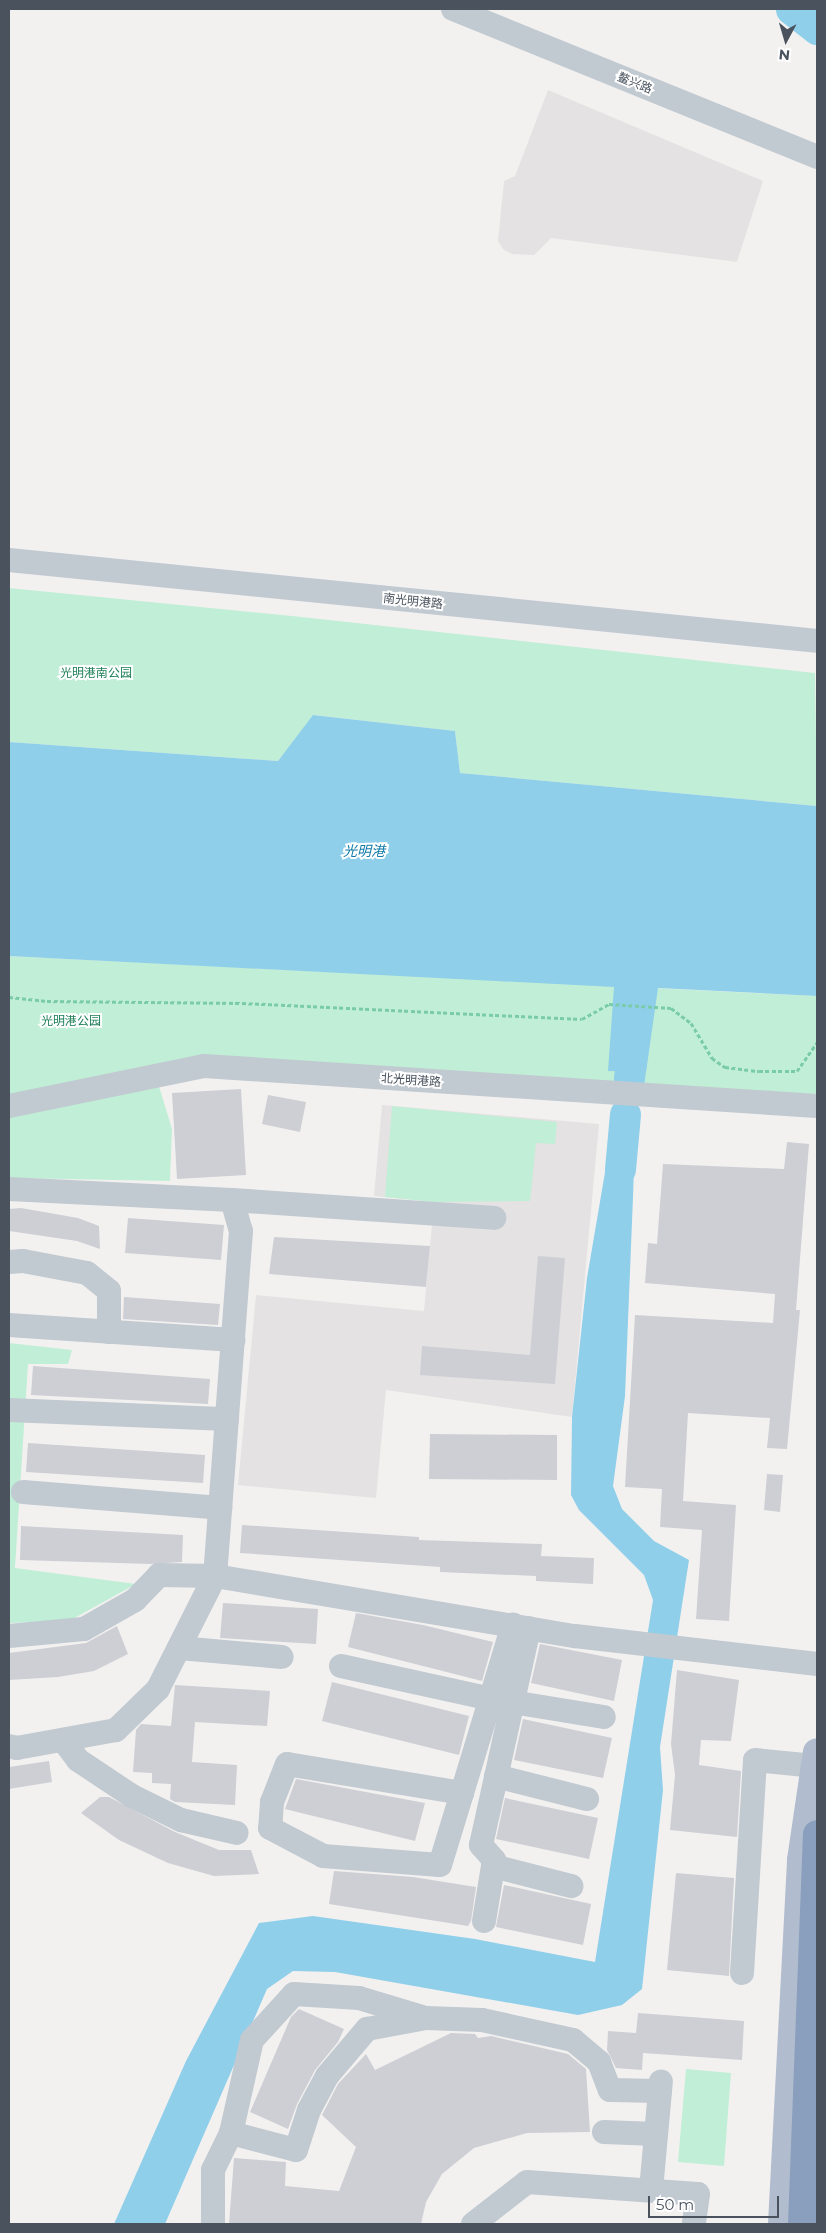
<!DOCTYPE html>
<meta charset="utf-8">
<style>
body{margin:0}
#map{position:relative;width:826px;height:2233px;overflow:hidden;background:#f3f1f0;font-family:Montserrat,"Noto Sans SC",sans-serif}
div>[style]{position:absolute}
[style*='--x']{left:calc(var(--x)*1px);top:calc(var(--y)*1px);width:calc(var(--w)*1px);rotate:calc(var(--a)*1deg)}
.education>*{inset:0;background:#e4e2e2}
.green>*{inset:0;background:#c1eed6}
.water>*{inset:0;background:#8fcfea}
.river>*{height:31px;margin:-15.5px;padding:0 15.5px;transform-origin:15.5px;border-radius:15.5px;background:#8fcfea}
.building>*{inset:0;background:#cdcfd5}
.path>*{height:3px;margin-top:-1.5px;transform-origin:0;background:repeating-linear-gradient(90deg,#7acbaa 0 4px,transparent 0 6.5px)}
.minor>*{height:24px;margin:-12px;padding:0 12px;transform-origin:12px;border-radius:12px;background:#c1c9d1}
.major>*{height:28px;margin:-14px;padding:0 14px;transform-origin:14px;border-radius:14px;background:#b1bdce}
.highway>*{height:28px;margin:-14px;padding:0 14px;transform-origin:14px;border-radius:14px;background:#8a9ebd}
span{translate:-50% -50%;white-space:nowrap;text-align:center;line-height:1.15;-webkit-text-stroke:4px #fff;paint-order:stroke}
.street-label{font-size:12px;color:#49525d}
.park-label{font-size:12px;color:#1a7e55}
.water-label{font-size:14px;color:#117ba8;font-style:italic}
.frame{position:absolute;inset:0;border:10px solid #49525d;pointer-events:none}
.north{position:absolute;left:761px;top:15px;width:50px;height:50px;-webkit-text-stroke:4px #fff;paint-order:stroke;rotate:186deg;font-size:14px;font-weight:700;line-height:20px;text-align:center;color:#49525d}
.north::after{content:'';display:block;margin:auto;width:18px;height:22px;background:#49525d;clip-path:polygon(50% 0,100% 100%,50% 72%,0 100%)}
.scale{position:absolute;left:648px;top:2196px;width:131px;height:22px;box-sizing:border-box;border:2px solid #49525d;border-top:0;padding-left:6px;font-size:15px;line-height:18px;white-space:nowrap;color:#49525d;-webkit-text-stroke:4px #fff;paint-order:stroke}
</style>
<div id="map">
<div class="education">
<div style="clip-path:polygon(548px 90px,763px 181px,737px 262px,551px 238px,534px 255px,512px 254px,503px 249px,498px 241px,504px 181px,515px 176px)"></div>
<div style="clip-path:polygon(382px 1105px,599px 1124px,572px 1417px,386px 1390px,376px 1498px,238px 1485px,256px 1295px,424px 1311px,434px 1202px,374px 1196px)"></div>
</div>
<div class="green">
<div style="clip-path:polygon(9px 588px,292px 616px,815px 673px,817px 806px,460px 773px,455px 731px,314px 715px,278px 761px,9px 742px)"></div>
<div style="clip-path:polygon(9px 956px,817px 996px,817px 1095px,196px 1058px,9px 1097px)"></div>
<div style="clip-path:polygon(158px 1083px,172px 1129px,170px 1181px,9px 1178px,9px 1115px)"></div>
<div style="clip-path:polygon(392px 1106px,557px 1122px,555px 1144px,536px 1143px,530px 1201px,434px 1202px,385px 1197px)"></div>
<div style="clip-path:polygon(9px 1343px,72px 1350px,68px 1364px,28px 1364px,15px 1568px,136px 1584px,69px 1621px,9px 1623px)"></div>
<div style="clip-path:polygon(686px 2069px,731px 2073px,724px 2166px,678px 2162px)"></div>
</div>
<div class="water">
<div style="clip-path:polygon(313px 715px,455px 731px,460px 773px,817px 806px,817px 996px,658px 988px,646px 1072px,608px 1071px,614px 987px,9px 956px,9px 742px,278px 761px)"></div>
<div style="clip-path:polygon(624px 1126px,635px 1137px,633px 1197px,625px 1396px,613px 1486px,622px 1509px,654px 1541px,689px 1560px,660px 1747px,663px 1790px,642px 1989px,622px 2005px,578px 2015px,335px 1972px,293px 1971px,267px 1989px,165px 2224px,114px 2224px,186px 2061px,259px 1923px,313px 1916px,475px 1939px,595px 1962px,653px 1600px,644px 1575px,579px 1510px,571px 1495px,572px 1417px,587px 1278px,611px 1137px)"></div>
</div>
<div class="river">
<div style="--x:791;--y:9;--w:33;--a:38"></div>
<div style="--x:629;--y:1078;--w:51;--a:-83.3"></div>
<div style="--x:620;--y:1169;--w:55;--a:-84.8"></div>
</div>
<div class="building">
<div style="clip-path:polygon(241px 1089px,246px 1175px,177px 1179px,172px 1093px)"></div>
<div style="clip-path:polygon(268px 1095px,306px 1102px,300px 1132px,262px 1124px)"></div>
<div style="clip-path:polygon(787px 1142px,809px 1144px,796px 1310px,800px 1310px,787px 1449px,767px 1448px,770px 1418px,688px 1413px,683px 1501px,736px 1505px,729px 1621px,696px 1619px,702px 1530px,660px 1527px,662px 1489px,625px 1487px,635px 1315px,773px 1323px,775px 1294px,645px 1283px,648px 1243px,657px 1244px,663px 1164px,784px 1169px)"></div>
<div style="clip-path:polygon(21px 1208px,78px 1218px,99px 1226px,100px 1249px,77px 1241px,9px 1231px,9px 1209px)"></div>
<div style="clip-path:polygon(128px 1218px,224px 1225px,221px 1260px,125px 1253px)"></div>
<div style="clip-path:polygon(274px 1237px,430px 1246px,426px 1287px,269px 1274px)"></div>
<div style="clip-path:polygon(538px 1256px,565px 1258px,555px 1384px,420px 1375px,422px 1346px,530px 1355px)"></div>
<div style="clip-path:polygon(124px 1297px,220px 1304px,218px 1325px,123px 1319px)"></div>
<div style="clip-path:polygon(33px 1366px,210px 1379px,208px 1404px,31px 1395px)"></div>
<div style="clip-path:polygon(430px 1434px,557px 1435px,557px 1480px,429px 1479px)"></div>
<div style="clip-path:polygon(28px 1443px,205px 1455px,203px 1483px,26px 1472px)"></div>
<div style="clip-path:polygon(767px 1474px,783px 1475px,780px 1512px,764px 1510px)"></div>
<div style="clip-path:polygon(242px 1525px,419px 1537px,419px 1540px,542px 1544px,541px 1556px,594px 1558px,593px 1584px,536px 1581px,536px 1576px,440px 1572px,440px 1567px,240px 1553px)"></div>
<div style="clip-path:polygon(21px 1526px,183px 1535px,182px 1562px,151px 1564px,20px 1560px)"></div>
<div style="clip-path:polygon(223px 1603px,318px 1609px,316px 1644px,220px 1638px)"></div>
<div style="clip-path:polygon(356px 1613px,423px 1625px,493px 1642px,482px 1681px,348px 1647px)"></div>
<div style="clip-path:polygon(117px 1626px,128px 1654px,94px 1671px,58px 1677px,9px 1680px,9px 1653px,86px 1643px)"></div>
<div style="clip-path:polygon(540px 1644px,622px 1660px,614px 1701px,531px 1683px)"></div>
<div style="clip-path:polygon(677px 1670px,739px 1680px,731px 1741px,701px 1740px,699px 1765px,741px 1771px,737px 1837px,670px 1830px,675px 1775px,671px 1744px)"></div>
<div style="clip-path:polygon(332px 1682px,469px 1716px,459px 1755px,322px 1721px)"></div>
<div style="clip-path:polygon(175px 1685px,270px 1691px,267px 1726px,195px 1722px,192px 1762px,237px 1765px,235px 1805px,175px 1802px,170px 1799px,171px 1784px,152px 1783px,152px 1773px,133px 1772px,136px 1730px,141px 1724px,171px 1726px)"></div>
<div style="clip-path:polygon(523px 1719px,612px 1738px,603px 1778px,514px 1760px)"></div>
<div style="clip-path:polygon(49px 1761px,52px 1782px,9px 1789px,9px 1767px)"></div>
<div style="clip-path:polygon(296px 1779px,425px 1803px,415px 1841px,285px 1809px)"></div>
<div style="clip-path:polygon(100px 1797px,109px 1797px,175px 1832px,219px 1850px,251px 1850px,259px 1874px,214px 1876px,168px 1863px,119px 1840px,81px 1813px)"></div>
<div style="clip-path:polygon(505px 1798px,598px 1818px,589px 1859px,496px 1839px)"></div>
<div style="clip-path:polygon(334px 1871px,413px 1877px,476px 1887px,471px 1921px,468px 1926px,329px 1904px)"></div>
<div style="clip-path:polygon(676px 1873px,734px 1878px,729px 1976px,667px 1970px)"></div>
<div style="clip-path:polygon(504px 1885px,591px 1904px,583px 1945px,496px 1927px)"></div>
<div style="clip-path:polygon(299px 2009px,344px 2029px,338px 2042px,315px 2070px,297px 2104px,288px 2129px,250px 2112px,291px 2017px)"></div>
<div style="clip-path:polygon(638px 2013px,744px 2021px,742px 2060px,643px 2053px,642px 2070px,616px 2068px,607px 2050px,608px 2031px,636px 2033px)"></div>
<div style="clip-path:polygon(451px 2033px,475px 2034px,478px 2038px,491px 2036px,568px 2054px,586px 2069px,590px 2132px,527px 2133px,474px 2148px,442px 2174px,426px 2202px,421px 2224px,229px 2224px,234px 2158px,286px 2162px,285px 2186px,339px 2191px,356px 2147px,322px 2115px,338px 2084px,366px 2054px,375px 2070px)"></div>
</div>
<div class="path">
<div style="--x:9;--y:997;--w:38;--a:6"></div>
<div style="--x:47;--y:1001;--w:195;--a:0.6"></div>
<div style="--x:242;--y:1003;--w:340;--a:2.7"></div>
<div style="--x:582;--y:1019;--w:31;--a:-29"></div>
<div style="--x:609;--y:1004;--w:62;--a:3.7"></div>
<div style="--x:671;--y:1008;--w:25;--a:37"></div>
<div style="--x:691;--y:1023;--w:41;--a:59"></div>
<div style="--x:712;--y:1058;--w:16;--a:35"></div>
<div style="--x:725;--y:1067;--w:34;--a:7"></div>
<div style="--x:759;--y:1071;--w:38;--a:0"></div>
<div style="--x:797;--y:1071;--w:35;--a:-55"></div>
</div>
<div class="minor">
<div style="--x:453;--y:9;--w:393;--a:22.1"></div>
<div style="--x:9;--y:560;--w:812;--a:5.72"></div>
<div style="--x:9;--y:1106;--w:199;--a:-11.6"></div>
<div style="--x:204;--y:1066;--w:614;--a:3.73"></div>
<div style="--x:9;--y:1189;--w:223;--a:2.8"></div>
<div style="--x:232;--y:1200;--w:32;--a:74"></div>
<div style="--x:241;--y:1231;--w:346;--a:94.3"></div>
<div style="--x:215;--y:1576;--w:365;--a:9.5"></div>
<div style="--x:575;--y:1636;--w:244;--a:6.6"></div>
<div style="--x:232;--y:1200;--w:263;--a:3.9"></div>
<div style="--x:9;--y:1262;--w:14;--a:-4"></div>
<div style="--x:23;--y:1261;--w:65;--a:10.6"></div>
<div style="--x:87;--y:1273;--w:28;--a:39"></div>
<div style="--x:109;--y:1291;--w:41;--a:90"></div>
<div style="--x:9;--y:1325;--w:225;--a:3.8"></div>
<div style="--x:9;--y:1410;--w:218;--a:2.4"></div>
<div style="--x:23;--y:1492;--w:198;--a:4.6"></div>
<div style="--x:9;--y:1636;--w:75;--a:-5.3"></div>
<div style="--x:84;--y:1629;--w:59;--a:-29.6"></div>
<div style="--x:135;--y:1600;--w:35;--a:-46"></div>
<div style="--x:159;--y:1575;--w:56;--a:1"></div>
<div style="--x:215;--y:1576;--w:127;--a:116.8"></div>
<div style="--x:158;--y:1689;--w:59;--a:135.7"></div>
<div style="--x:116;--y:1730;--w:101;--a:169.7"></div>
<div style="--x:17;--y:1748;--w:8;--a:-166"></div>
<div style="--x:179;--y:1648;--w:103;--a:5"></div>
<div style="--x:341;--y:1666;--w:154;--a:12.4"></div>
<div style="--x:512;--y:1702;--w:93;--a:9.3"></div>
<div style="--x:63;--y:1740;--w:25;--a:53"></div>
<div style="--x:78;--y:1760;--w:65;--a:33.7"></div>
<div style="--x:132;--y:1796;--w:55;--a:26.1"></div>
<div style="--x:181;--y:1820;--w:57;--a:13.1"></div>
<div style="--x:496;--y:1776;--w:94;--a:14.2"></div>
<div style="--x:462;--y:1793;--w:177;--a:-170.6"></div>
<div style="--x:287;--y:1764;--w:41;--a:111.5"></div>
<div style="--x:272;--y:1802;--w:26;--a:94"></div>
<div style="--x:270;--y:1828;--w:60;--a:27.8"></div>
<div style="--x:323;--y:1856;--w:117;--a:4.4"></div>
<div style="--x:440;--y:1865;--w:75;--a:-73"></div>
<div style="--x:462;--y:1793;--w:176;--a:-73.1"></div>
<div style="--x:493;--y:1866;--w:81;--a:14.4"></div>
<div style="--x:484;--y:1921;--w:62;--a:-80.7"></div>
<div style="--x:494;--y:1860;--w:20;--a:-131"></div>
<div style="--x:481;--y:1845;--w:222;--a:-77.5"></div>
<div style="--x:742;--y:1973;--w:213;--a:-86.5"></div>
<div style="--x:755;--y:1760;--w:60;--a:5.7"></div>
<div style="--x:604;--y:2132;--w:52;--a:2.2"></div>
<div style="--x:231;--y:2133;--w:95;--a:-77.3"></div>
<div style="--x:252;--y:2040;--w:62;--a:-47.6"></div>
<div style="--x:294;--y:1994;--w:65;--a:3.5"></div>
<div style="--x:359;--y:1998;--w:66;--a:16.8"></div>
<div style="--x:651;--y:2190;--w:109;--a:-84.8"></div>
<div style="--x:213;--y:2224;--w:54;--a:-90"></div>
<div style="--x:213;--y:2170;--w:41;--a:-64.1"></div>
<div style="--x:231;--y:2133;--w:67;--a:14.7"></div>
<div style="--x:296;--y:2150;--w:42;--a:-72"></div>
<div style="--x:309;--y:2110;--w:38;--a:-62"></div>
<div style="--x:327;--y:2076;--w:62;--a:-49.6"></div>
<div style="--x:367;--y:2029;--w:60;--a:-10.6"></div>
<div style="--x:426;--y:2018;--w:56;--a:2"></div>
<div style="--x:482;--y:2020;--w:93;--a:12.4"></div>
<div style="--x:573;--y:2040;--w:34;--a:40"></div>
<div style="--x:599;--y:2062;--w:30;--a:69"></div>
<div style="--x:610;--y:2090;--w:50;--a:1.1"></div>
<div style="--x:473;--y:2224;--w:68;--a:-37.9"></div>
<div style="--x:527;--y:2182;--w:171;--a:4"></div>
<div style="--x:698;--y:2194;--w:30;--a:98"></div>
</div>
<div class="major">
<div style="--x:782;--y:2224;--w:364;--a:-87"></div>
<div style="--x:801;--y:1860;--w:109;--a:-81.6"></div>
</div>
<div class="highway">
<div style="--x:802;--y:2224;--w:390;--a:-87.8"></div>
</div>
<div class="street-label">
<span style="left:635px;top:83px;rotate:22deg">鳌兴路</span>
<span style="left:413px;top:601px;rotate:6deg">南光明港路</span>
<span style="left:411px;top:1080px;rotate:4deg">北光明港路</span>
</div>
<div class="park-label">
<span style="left:96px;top:673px">光明港南公园</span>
<span style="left:71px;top:1021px">光明港公园</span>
</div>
<div class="water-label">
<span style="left:364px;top:851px">光明港</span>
</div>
<div class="frame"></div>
<div class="north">N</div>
<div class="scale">50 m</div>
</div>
